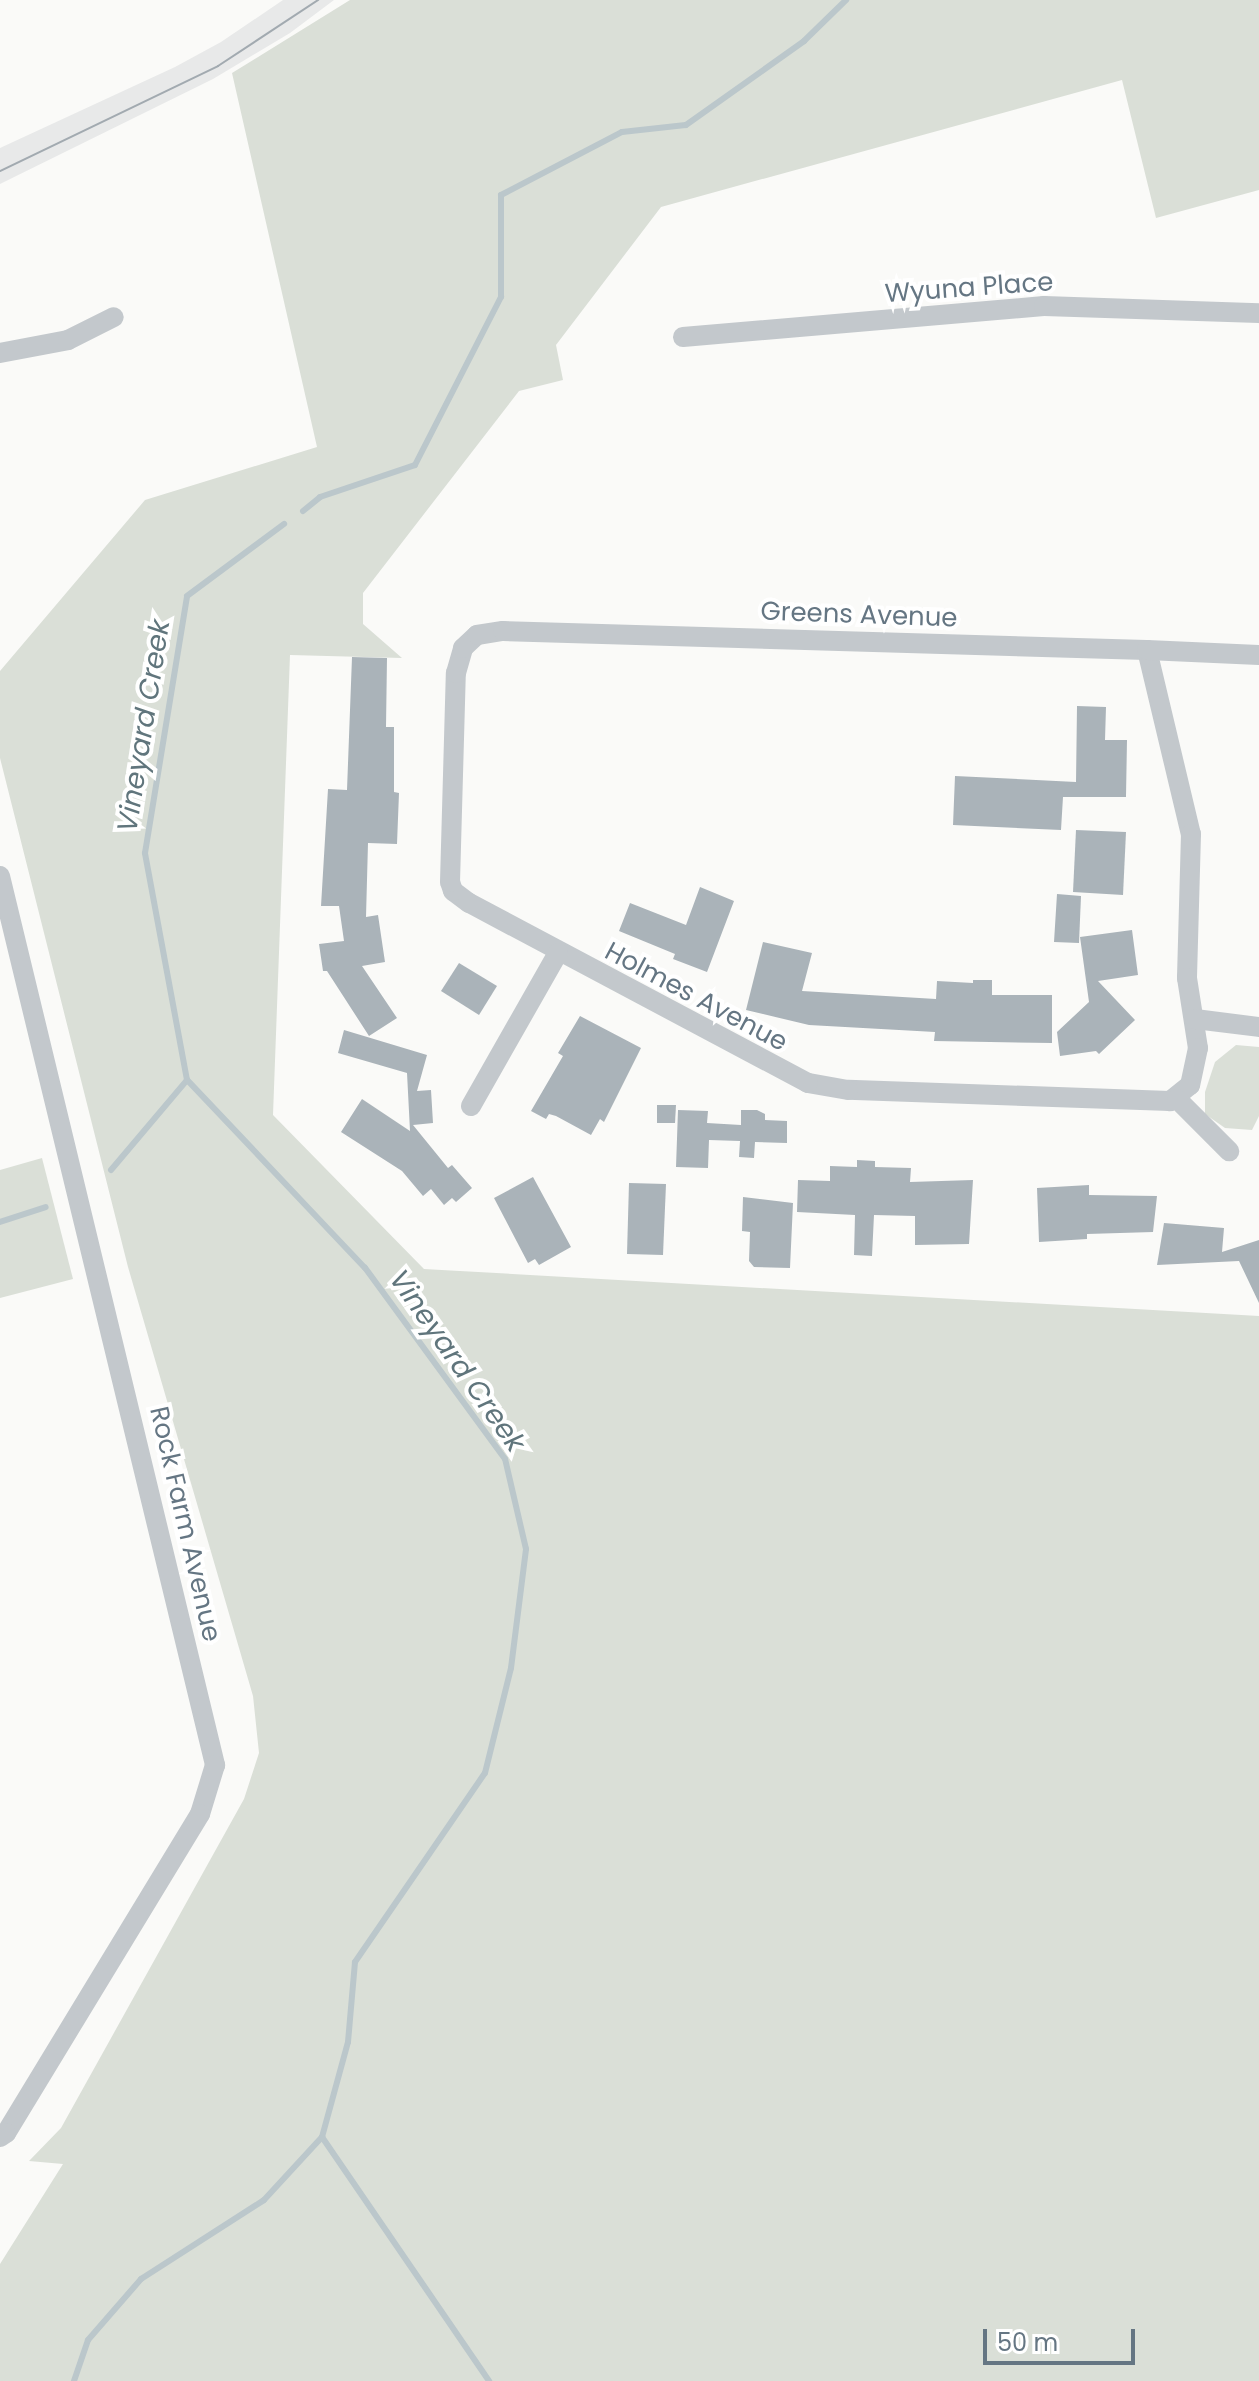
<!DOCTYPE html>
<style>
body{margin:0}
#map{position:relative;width:1259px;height:2381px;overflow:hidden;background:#fafaf8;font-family:Poppins,sans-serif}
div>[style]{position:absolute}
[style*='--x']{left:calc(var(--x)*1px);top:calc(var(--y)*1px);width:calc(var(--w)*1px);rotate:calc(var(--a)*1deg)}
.built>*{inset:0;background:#e8e9e9}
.green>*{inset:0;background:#dadfd7}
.stream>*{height:6px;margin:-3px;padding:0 3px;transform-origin:3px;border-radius:3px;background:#bbc7cb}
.building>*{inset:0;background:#aab3b9}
.street>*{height:20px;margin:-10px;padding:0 10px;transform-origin:10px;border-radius:10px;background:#c3c8cc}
.tram>*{height:2px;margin:-1px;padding:0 1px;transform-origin:1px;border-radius:1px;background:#a2aab0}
span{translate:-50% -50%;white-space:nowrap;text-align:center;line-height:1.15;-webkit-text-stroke:8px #fff;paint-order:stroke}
.street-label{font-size:26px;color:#657683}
.water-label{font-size:28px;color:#60757c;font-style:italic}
.scale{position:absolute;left:983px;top:2329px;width:152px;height:36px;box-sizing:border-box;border:4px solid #657683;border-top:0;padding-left:10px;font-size:24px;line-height:28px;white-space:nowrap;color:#657683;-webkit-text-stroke:6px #fff;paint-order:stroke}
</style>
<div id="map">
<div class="built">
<div style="clip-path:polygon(283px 0,334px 0,290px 33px,213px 79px,0 184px,0 148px,175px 67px,221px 42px)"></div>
</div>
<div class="green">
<div style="clip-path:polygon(350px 0,1259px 0,1259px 190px,1156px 218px,1122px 80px,661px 207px,556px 345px,563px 380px,519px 391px,363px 593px,363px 624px,402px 658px,290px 655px,273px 1115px,424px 1269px,1259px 1316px,1259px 2381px,0 2381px,0 2264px,63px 2164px,29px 2161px,61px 2128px,244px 1799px,259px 1753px,253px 1696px,128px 1267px,0 758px,0 671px,145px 500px,317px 447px,232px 73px)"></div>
<div style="clip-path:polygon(1236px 1045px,1259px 1047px,1259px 1116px,1252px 1130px,1225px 1128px,1205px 1114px,1205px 1092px,1215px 1062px)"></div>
<div style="clip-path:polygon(42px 1158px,73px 1279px,0 1298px,0 1170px)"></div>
</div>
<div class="stream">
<div style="--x:303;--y:511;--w:22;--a:-39"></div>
<div style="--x:320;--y:497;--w:100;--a:-18.6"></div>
<div style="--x:415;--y:465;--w:189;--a:-62.9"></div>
<div style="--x:501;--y:297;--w:102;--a:-90"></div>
<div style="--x:501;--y:195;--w:136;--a:-27.5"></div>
<div style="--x:622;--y:132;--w:64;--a:-6.2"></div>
<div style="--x:686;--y:125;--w:145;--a:-35.4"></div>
<div style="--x:804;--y:41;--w:59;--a:-44.3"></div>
<div style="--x:111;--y:1170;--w:118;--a:-49.8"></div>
<div style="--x:0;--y:1222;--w:48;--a:-18.1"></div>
<div style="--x:322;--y:2137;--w:296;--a:55.6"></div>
<div style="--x:74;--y:2381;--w:43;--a:-71.1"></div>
<div style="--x:88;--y:2340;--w:81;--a:-49"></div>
<div style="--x:141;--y:2279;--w:146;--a:-32.7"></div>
<div style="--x:264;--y:2200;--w:86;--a:-47.4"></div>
<div style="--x:322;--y:2137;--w:98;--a:-74.7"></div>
<div style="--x:348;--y:2042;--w:80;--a:-85"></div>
<div style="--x:355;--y:1962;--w:229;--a:-55.5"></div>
<div style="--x:485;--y:1773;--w:108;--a:-76.1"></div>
<div style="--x:511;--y:1668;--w:120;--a:-82.8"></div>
<div style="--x:526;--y:1549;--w:92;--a:-103.1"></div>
<div style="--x:505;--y:1459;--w:237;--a:-126.2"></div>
<div style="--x:365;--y:1268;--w:259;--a:-133.4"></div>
<div style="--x:187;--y:1080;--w:231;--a:-100.5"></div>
<div style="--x:145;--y:853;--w:260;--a:-80.7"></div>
<div style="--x:187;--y:596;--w:121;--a:-36.6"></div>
</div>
<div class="building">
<div style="clip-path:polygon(352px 657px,387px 658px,386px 727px,394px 727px,394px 792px,399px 793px,397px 844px,368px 843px,366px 917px,378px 915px,385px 962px,362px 966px,397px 1018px,369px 1036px,327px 971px,323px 971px,319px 944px,344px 941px,339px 906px,321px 906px,328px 789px,347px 790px)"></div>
<div style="clip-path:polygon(1077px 706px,1106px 707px,1105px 740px,1127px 740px,1126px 797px,1063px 797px,1061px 830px,953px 825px,955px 776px,1076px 782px)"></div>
<div style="clip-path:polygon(1076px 830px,1126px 832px,1123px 895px,1073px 892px)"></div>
<div style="clip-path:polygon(700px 887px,734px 901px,707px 972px,673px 959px,675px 954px,619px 931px,630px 903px,686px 925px)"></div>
<div style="clip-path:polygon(1057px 894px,1081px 896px,1079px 943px,1054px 942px)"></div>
<div style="clip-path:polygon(1132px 930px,1138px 975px,1098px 981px,1135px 1020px,1099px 1054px,1096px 1051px,1060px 1056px,1057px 1032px,1089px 1002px,1080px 937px)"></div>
<div style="clip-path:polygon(763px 942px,812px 953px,802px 991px,936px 999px,937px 981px,973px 983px,973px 980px,992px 980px,992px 995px,1052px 995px,1052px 1043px,934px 1041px,935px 1032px,809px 1025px,746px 1010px)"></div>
<div style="clip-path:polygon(459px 963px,497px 986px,479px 1015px,441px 991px)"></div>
<div style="clip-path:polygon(580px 1016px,641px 1048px,604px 1122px,600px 1119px,591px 1135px,556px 1116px,549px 1114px,546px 1119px,531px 1111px,563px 1056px,558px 1053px)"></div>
<div style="clip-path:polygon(344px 1030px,427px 1055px,417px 1091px,431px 1090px,433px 1123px,413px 1125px,448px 1168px,452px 1165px,472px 1188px,456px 1202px,452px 1198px,444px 1205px,431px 1189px,423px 1196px,402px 1171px,341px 1132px,362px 1099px,410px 1131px,407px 1073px,338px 1053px)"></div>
<div style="clip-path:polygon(657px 1105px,676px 1105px,675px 1123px,657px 1123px)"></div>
<div style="clip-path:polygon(678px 1110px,708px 1111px,707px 1123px,741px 1125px,741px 1110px,757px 1110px,765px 1114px,765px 1120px,787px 1121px,787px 1143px,755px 1142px,754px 1158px,739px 1157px,740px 1141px,709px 1140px,708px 1168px,676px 1167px)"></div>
<div style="clip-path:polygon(857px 1160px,875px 1161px,875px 1167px,911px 1168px,910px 1182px,973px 1180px,969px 1244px,915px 1245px,915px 1216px,874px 1215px,872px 1256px,854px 1255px,855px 1215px,797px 1212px,798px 1180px,830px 1181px,830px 1166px,857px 1167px)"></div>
<div style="clip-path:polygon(533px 1177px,571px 1247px,539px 1265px,535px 1259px,528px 1263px,494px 1198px)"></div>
<div style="clip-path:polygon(629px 1183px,666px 1184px,663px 1255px,627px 1254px)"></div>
<div style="clip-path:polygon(1089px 1185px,1089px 1195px,1157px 1196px,1153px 1232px,1087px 1234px,1087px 1239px,1039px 1242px,1037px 1188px)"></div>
<div style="clip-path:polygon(743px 1197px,793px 1203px,790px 1268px,754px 1267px,749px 1261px,750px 1232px,742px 1231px)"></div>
<div style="clip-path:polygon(1164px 1223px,1224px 1228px,1222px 1252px,1259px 1240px,1259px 1303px,1239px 1261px,1157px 1265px)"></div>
</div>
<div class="street">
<div style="--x:683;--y:337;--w:362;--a:-4.9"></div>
<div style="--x:1044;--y:306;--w:215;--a:1.9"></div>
<div style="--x:0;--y:353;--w:69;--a:-10.8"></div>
<div style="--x:68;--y:340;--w:51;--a:-26.6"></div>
<div style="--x:1147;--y:650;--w:189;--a:76.6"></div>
<div style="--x:1191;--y:834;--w:144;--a:91.6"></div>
<div style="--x:1187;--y:978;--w:71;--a:81.1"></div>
<div style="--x:1198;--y:1048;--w:38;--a:102"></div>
<div style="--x:1190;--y:1085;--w:26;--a:141"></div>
<div style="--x:1170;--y:1101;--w:322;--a:-178"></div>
<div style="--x:848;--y:1090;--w:41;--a:-170.1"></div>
<div style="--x:808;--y:1083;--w:384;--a:-152"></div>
<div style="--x:469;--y:903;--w:20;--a:-143"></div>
<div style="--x:453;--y:891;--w:9;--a:-108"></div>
<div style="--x:450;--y:882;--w:209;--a:-88.4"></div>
<div style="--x:456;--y:673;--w:26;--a:-74"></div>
<div style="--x:463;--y:648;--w:19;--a:-43"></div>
<div style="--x:477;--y:635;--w:26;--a:-9"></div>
<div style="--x:503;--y:631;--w:644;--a:1.69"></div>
<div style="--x:1147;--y:650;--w:112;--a:2.6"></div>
<div style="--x:0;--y:876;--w:915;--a:76.4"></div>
<div style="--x:215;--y:1765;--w:51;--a:107"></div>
<div style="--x:200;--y:1814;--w:373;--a:121.3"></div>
<div style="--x:6;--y:2133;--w:7;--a:146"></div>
<div style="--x:1195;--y:1019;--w:64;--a:7.1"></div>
<div style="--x:1177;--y:1099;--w:74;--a:45"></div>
<div style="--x:471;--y:1106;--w:176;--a:-60.4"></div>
</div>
<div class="tram">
<div style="--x:0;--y:171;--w:242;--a:-25.7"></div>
<div style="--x:218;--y:66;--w:120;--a:-33.4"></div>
</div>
<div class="street-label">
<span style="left:969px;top:288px;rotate:-4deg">Wyuna Place</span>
<span style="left:859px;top:615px;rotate:2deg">Greens Avenue</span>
<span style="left:696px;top:997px;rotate:28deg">Holmes Avenue</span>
<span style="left:185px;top:1524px;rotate:77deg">Rock Farm Avenue</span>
</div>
<div class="water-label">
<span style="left:144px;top:726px;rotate:-81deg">Vineyard Creek</span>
<span style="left:457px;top:1361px;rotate:55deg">Vineyard Creek</span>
</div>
<div class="scale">50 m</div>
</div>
